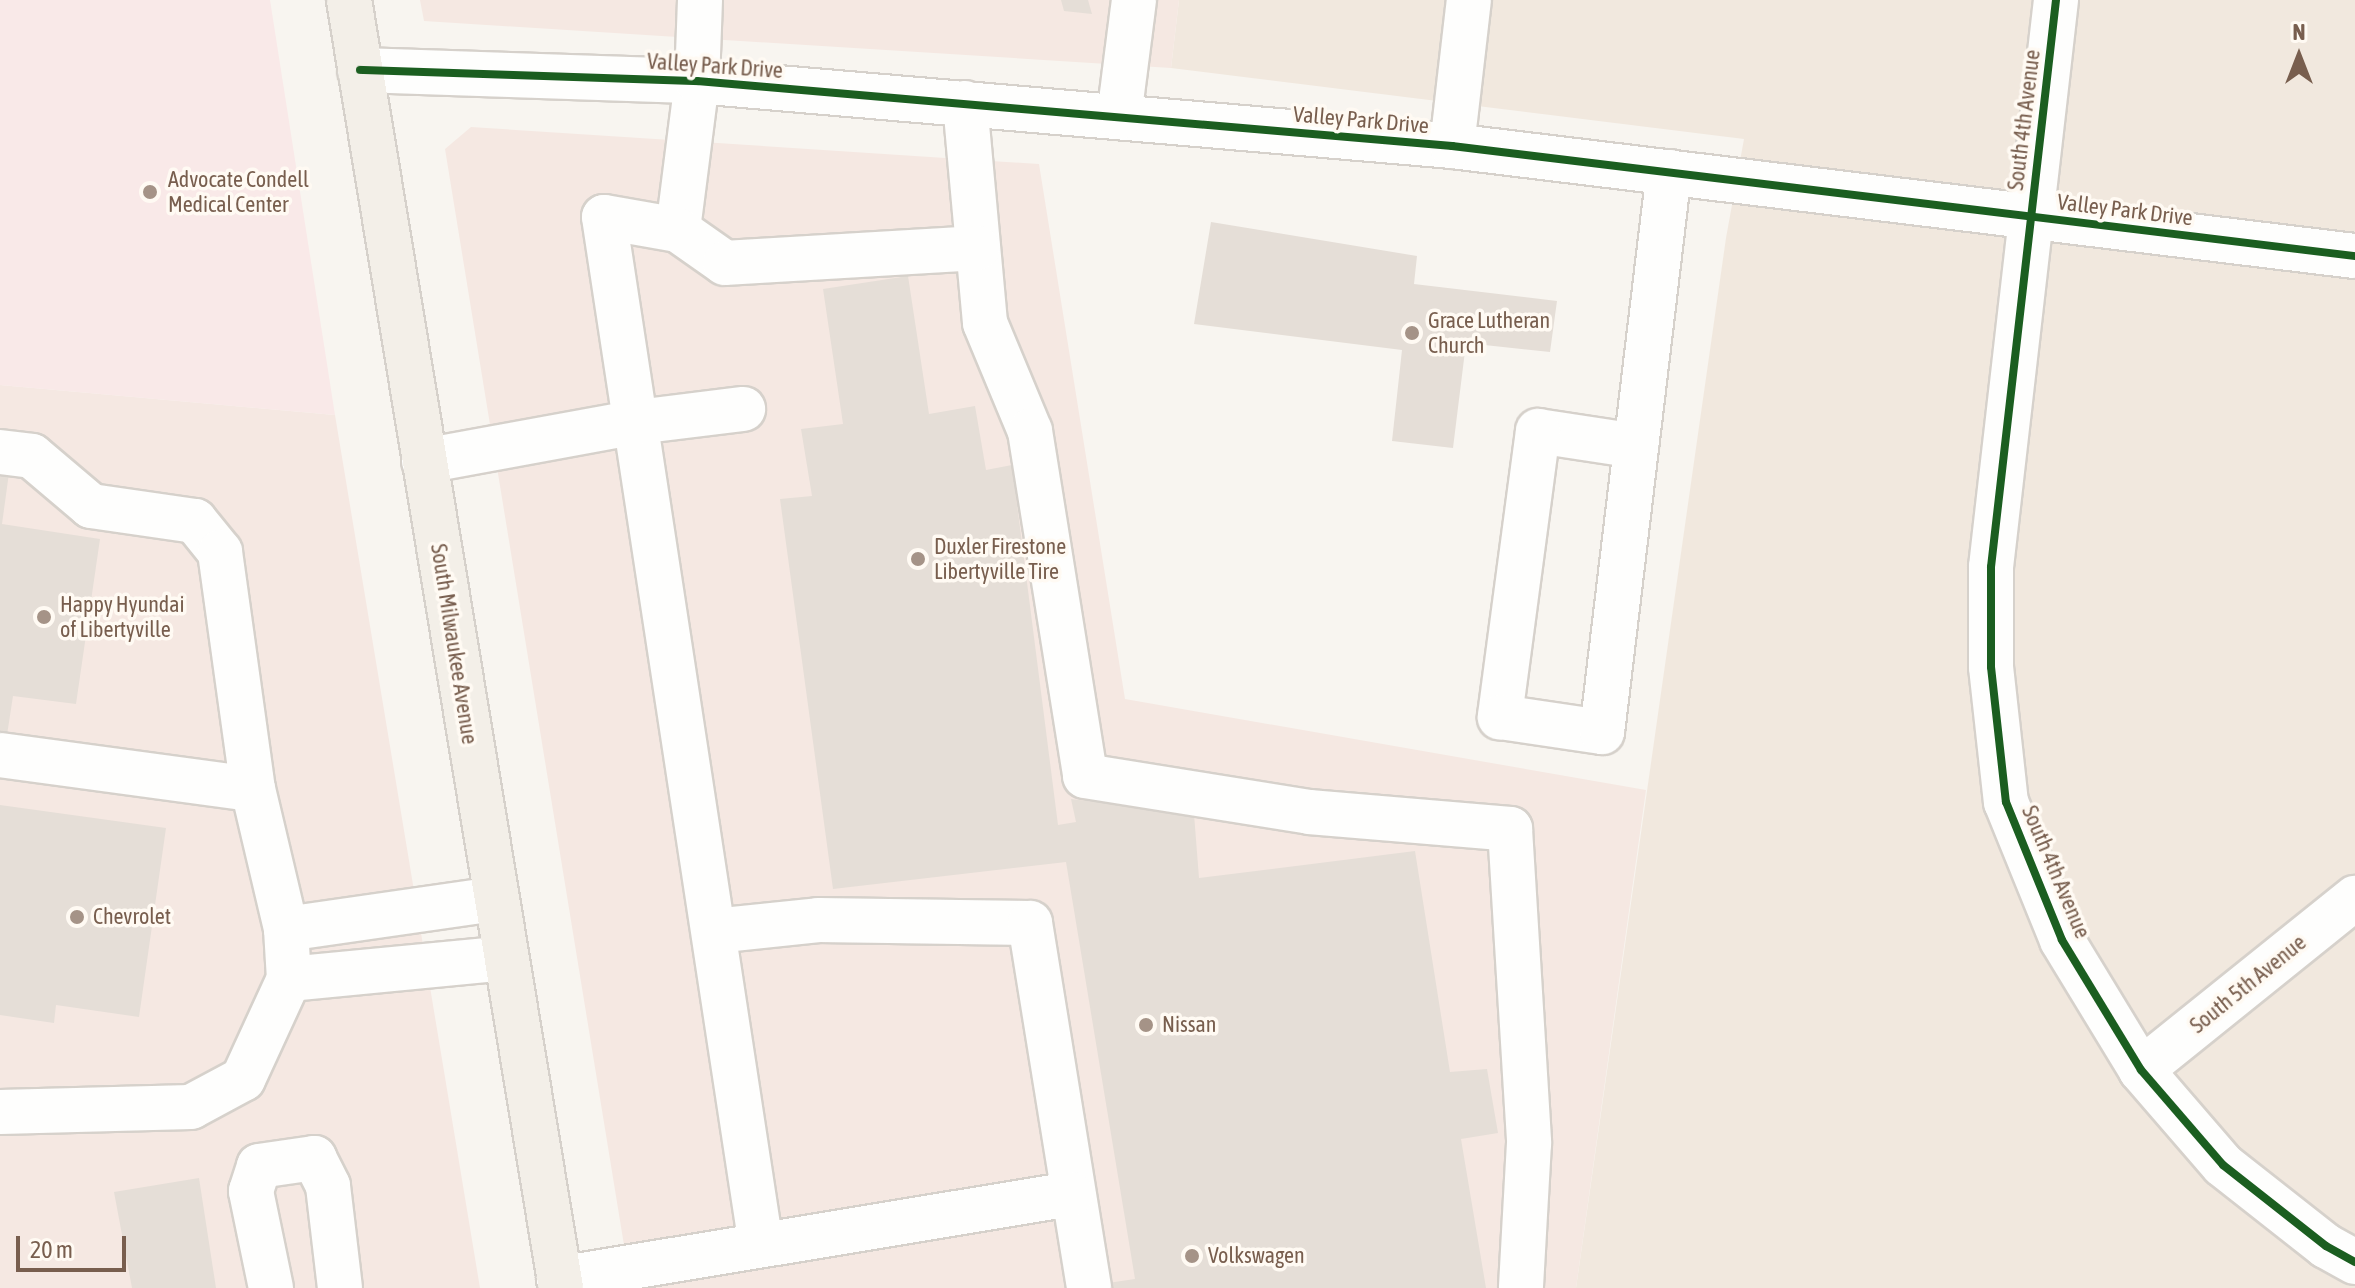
<!DOCTYPE html>
<style>
body{margin:0}
#map{position:relative;width:2355px;height:1288px;overflow:hidden;background:#f8f5f0;font-family:"Asap Condensed",sans-serif}
div>[style]{position:absolute}
[style*='--x']{left:calc(var(--x)*1px);top:calc(var(--y)*1px);width:calc(var(--w)*1px);rotate:calc(var(--a)*1deg)}
.residential>*{inset:0;background:#f1e8de}
.commercial>*{inset:0;background:#f5e8e2}
.medical>*{inset:0;background:#f9e9e8}
.building>*{inset:0;background:#e5ded7}
.roads{filter:drop-shadow(2px 0 #d6d1cb) drop-shadow(-2px 0 #d6d1cb) drop-shadow(0 2px #d6d1cb) drop-shadow(0 -2px #d6d1cb)}
.minor>*{height:44px;margin:-22px;padding:0 22px;transform-origin:22px;border-radius:22px;background:#fefefd}
.major>*{height:44px;margin:-22px;padding:0 22px;transform-origin:22px;border-radius:22px;background:#f3efe8}
.cycleway>*{height:8px;margin:-4px;padding:0 4px;transform-origin:4px;border-radius:4px;background:#1b5e20}
.dots>*{width:22px;height:22px;translate:-50% -50%;box-sizing:border-box;border:4px solid #fffaf3;border-radius:50%}
span{translate:-50% -50%;white-space:nowrap;text-align:center;line-height:1.15;-webkit-text-stroke:7px #fffaf3;paint-order:stroke}
.street-label{font-size:22px;color:#785e4e}
.poi-label{font-size:22px;color:#785e4e}
.left{translate:0 -50%;text-align:left}
.north{position:absolute;left:2259px;top:16px;width:80px;height:80px;-webkit-text-stroke:6px #fffaf3;paint-order:stroke;rotate:0deg;font-size:22px;font-weight:700;line-height:32px;text-align:center;color:#785e4e}
.north::after{content:'';display:block;margin:auto;width:28px;height:36px;background:#785e4e;clip-path:polygon(50% 0,100% 100%,50% 72%,0 100%)}
.scale{position:absolute;left:16px;top:1236px;width:110px;height:36px;box-sizing:border-box;border:4px solid #785e4e;border-top:0;padding-left:10px;font-size:24px;line-height:28px;white-space:nowrap;color:#785e4e;-webkit-text-stroke:6px #fffaf3;paint-order:stroke}
</style>
<div id="map">
<div class="residential">
<div style="clip-path:polygon(1179px 0,2355px 0,2355px 1288px,1576px 1288px,1726px 238px,1744px 139px,1171px 68px)"></div>
</div>
<div class="commercial">
<div style="clip-path:polygon(420px 0,1179px 0,1171px 68px,424px 21px)"></div>
<div style="clip-path:polygon(471px 127px,1039px 164px,1125px 699px,1646px 790px,1576px 1288px,631px 1288px,445px 149px)"></div>
<div style="clip-path:polygon(0 385px,335px 415px,480px 1288px,0 1288px)"></div>
</div>
<div class="medical">
<div style="clip-path:polygon(0 0,270px 0,335px 415px,0 385px)"></div>
</div>
<div class="building">
<div style="clip-path:polygon(1061px 0,1088px 0,1092px 14px,1064px 11px)"></div>
<div style="clip-path:polygon(1211px 222px,1417px 256px,1414px 284px,1557px 301px,1550px 352px,1466px 343px,1453px 448px,1392px 441px,1402px 350px,1194px 324px)"></div>
<div style="clip-path:polygon(908px 276px,929px 414px,975px 406px,986px 470px,1012px 465px,1058px 825px,1076px 822px,1071px 799px,1194px 814px,1199px 878px,1415px 851px,1450px 1072px,1487px 1069px,1498px 1133px,1461px 1139px,1486px 1288px,1109px 1288px,1108px 1283px,1135px 1279px,1066px 862px,833px 889px,780px 499px,812px 496px,801px 429px,843px 424px,823px 289px)"></div>
<div style="clip-path:polygon(0 472px,9px 473px,2px 524px,100px 539px,76px 704px,13px 696px,7px 735px,0 735px)"></div>
<div style="clip-path:polygon(0 805px,166px 828px,139px 1017px,56px 1005px,54px 1023px,0 1015px)"></div>
<div style="clip-path:polygon(199px 1178px,216px 1288px,132px 1288px,114px 1192px)"></div>
</div>
<div class="roads">
<div class="minor">
<div style="--x:700;--y:0;--w:81;--a:92.1"></div>
<div style="--x:697;--y:81;--w:150;--a:97.3"></div>
<div style="--x:678;--y:230;--w:75;--a:-170"></div>
<div style="--x:604;--y:217;--w:1040;--a:81.32"></div>
<div style="--x:2056;--y:0;--w:571;--a:96.54"></div>
<div style="--x:1991;--y:567;--w:100;--a:90"></div>
<div style="--x:1991;--y:667;--w:136;--a:83.7"></div>
<div style="--x:2006;--y:802;--w:149;--a:67.9"></div>
<div style="--x:2062;--y:940;--w:152;--a:58.7"></div>
<div style="--x:2141;--y:1070;--w:125;--a:49.2"></div>
<div style="--x:2223;--y:1165;--w:131;--a:38.2"></div>
<div style="--x:2326;--y:1246;--w:33;--a:29"></div>
<div style="--x:360;--y:70;--w:337;--a:1.9"></div>
<div style="--x:697;--y:81;--w:758;--a:4.92"></div>
<div style="--x:1452;--y:146;--w:910;--a:6.95"></div>
<div style="--x:965;--y:103;--w:221;--a:84.8"></div>
<div style="--x:985;--y:323;--w:117;--a:67.4"></div>
<div style="--x:1030;--y:431;--w:349;--a:80.9"></div>
<div style="--x:1085;--y:776;--w:227;--a:9.1"></div>
<div style="--x:1309;--y:812;--w:202;--a:4.8"></div>
<div style="--x:1510;--y:829;--w:315;--a:86.5"></div>
<div style="--x:1529;--y:1143;--w:145;--a:93.2"></div>
<div style="--x:1119;--y:117;--w:118;--a:-82.7"></div>
<div style="--x:1452;--y:146;--w:147;--a:-83.4"></div>
<div style="--x:678;--y:230;--w:57;--a:35.1"></div>
<div style="--x:725;--y:263;--w:253;--a:-3.4"></div>
<div style="--x:1636;--y:446;--w:99;--a:-171.3"></div>
<div style="--x:1538;--y:431;--w:289;--a:97.6"></div>
<div style="--x:1500;--y:717;--w:103;--a:8.4"></div>
<div style="--x:1602;--y:732;--w:564;--a:-83.18"></div>
<div style="--x:0;--y:452;--w:32;--a:7"></div>
<div style="--x:32;--y:456;--w:77;--a:40.3"></div>
<div style="--x:91;--y:506;--w:105;--a:8.2"></div>
<div style="--x:195;--y:521;--w:40;--a:51"></div>
<div style="--x:220;--y:552;--w:239;--a:82.1"></div>
<div style="--x:424;--y:461;--w:217;--a:-10.4"></div>
<div style="--x:637;--y:422;--w:107;--a:-7"></div>
<div style="--x:0;--y:755;--w:255;--a:7.7"></div>
<div style="--x:253;--y:789;--w:144;--a:76.7"></div>
<div style="--x:286;--y:929;--w:50;--a:86.6"></div>
<div style="--x:289;--y:979;--w:110;--a:114.7"></div>
<div style="--x:243;--y:1079;--w:59;--a:151.7"></div>
<div style="--x:191;--y:1107;--w:191;--a:178.5"></div>
<div style="--x:286;--y:929;--w:211;--a:-8.2"></div>
<div style="--x:714;--y:931;--w:105;--a:-6"></div>
<div style="--x:818;--y:920;--w:212;--a:0.8"></div>
<div style="--x:1030;--y:923;--w:370;--a:80.8"></div>
<div style="--x:289;--y:979;--w:218;--a:-5.5"></div>
<div style="--x:2141;--y:1070;--w:275;--a:-38.8"></div>
<div style="--x:559;--y:1279;--w:519;--a:-9.43"></div>
<div style="--x:271;--y:1288;--w:99;--a:-101.7"></div>
<div style="--x:251;--y:1191;--w:26;--a:-72"></div>
<div style="--x:259;--y:1166;--w:56;--a:-8.3"></div>
<div style="--x:314;--y:1158;--w:31;--a:63"></div>
<div style="--x:328;--y:1186;--w:103;--a:83.3"></div>
</div>
<div class="major">
<div style="--x:349;--y:0;--w:1305;--a:80.65"></div>
</div>
</div>
<div class="cycleway">
<div style="--x:2056;--y:0;--w:571;--a:96.54"></div>
<div style="--x:1991;--y:567;--w:100;--a:90"></div>
<div style="--x:1991;--y:667;--w:136;--a:83.7"></div>
<div style="--x:2006;--y:802;--w:149;--a:67.9"></div>
<div style="--x:2062;--y:940;--w:152;--a:58.7"></div>
<div style="--x:2141;--y:1070;--w:125;--a:49.2"></div>
<div style="--x:2223;--y:1165;--w:131;--a:38.2"></div>
<div style="--x:2326;--y:1246;--w:33;--a:29"></div>
<div style="--x:360;--y:70;--w:337;--a:1.9"></div>
<div style="--x:697;--y:81;--w:758;--a:4.92"></div>
<div style="--x:1452;--y:146;--w:910;--a:6.95"></div>
</div>
<div class="dots">
<div style="left:150px;top:192px;background:#a59387"></div>
<div style="left:1412px;top:333px;background:#a59387"></div>
<div style="left:918px;top:559px;background:#a59387"></div>
<div style="left:44px;top:617px;background:#a59387"></div>
<div style="left:77px;top:917px;background:#a59387"></div>
<div style="left:1146px;top:1025px;background:#a59387"></div>
<div style="left:1192px;top:1256px;background:#a59387"></div>
</div>
<div class="street-label">
<span style="left:715px;top:66px;rotate:4deg">Valley Park Drive</span>
<span style="left:1361px;top:120px;rotate:5deg">Valley Park Drive</span>
<span style="left:2024px;top:120px;rotate:-83deg">South 4th Avenue</span>
<span style="left:2125px;top:210px;rotate:7deg">Valley Park Drive</span>
<span style="left:454px;top:644px;rotate:81deg">South Milwaukee Avenue</span>
<span style="left:2056px;top:872px;rotate:67deg">South 4th Avenue</span>
<span style="left:2248px;top:984px;rotate:-39deg">South 5th Avenue</span>
</div>
<div class="poi-label">
<span class="left" style="left:168px;top:192px">Advocate Condell<br>Medical Center</span>
<span class="left" style="left:1428px;top:333px">Grace Lutheran<br>Church</span>
<span class="left" style="left:934px;top:559px">Duxler Firestone<br>Libertyville Tire</span>
<span class="left" style="left:60px;top:617px">Happy Hyundai<br>of Libertyville</span>
<span class="left" style="left:93px;top:917px">Chevrolet</span>
<span class="left" style="left:1162px;top:1025px">Nissan</span>
<span class="left" style="left:1208px;top:1256px">Volkswagen</span>
</div>
<div class="north">N</div>
<div class="scale">20 m</div>
</div>
